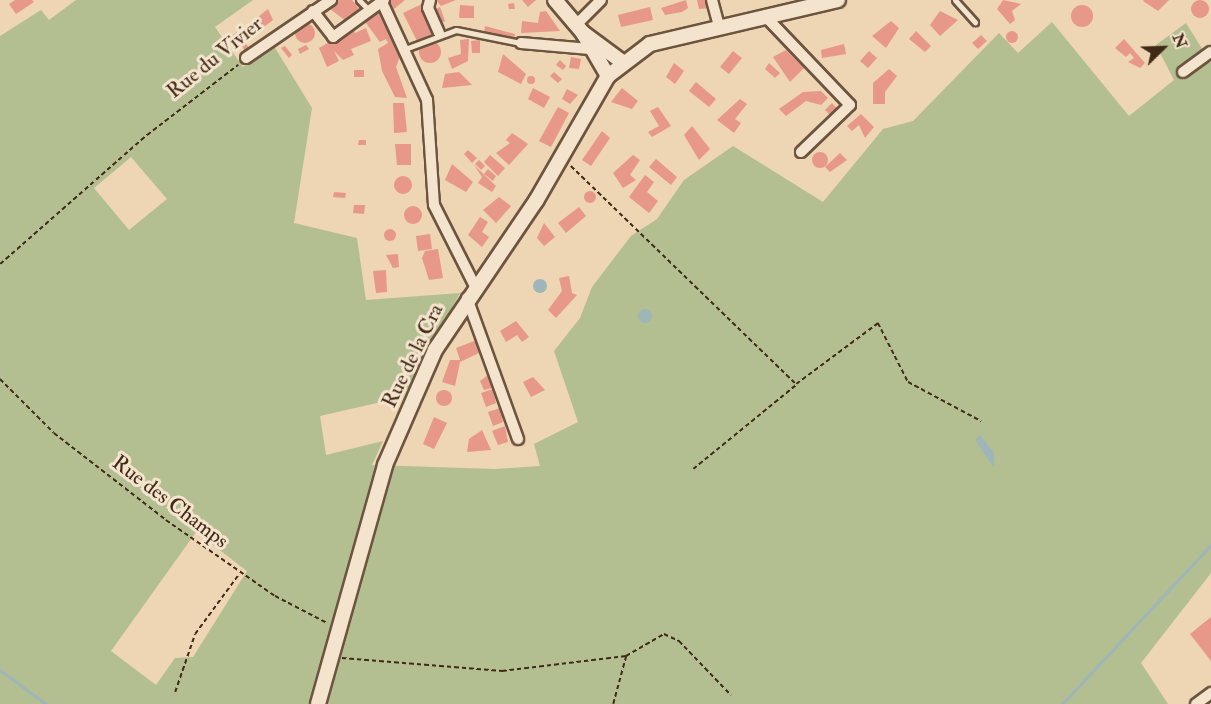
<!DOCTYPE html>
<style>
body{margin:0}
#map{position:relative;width:1211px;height:704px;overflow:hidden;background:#eed5b3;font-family:"IM FELL Double Pica",serif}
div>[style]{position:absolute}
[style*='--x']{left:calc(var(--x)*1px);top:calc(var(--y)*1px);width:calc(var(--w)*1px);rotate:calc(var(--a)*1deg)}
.green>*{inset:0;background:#b3be91}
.water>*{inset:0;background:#9eb6b8}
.round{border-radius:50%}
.stream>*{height:3px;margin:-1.5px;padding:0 1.5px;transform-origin:1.5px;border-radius:1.5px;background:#9eb6b8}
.building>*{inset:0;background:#e79889}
.path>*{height:1.5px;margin-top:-0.75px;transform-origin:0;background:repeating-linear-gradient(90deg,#412917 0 4.5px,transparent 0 7.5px)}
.roads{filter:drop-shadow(2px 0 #6c543e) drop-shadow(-2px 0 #6c543e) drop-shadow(0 2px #6c543e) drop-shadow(0 -2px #6c543e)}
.service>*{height:5px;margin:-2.5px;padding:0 2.5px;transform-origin:2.5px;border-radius:2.5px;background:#f4e4ce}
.minor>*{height:10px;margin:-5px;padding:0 5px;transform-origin:5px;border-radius:5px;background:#f4e4ce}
.tertiary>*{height:14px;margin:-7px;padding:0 7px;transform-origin:7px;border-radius:7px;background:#f4e4ce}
span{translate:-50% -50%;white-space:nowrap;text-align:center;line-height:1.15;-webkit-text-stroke:6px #f4e4ce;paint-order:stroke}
.street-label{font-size:21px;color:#412917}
.north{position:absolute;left:1133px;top:18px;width:60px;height:60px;-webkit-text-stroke:4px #f4e4ce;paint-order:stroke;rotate:67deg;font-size:16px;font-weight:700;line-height:24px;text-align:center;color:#412917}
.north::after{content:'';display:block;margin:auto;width:21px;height:27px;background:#412917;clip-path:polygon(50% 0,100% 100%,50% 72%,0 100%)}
</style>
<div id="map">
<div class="green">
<div style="clip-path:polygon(evenodd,76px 0,253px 0,215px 27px,243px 67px,272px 43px,312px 108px,294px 223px,357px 238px,366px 300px,460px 293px,403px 397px,320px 416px,326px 455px,383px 441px,372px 465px,495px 469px,540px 466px,534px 444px,578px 422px,554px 351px,580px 318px,592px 287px,631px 236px,657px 219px,684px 180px,733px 146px,823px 202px,883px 129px,913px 121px,999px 33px,1018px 53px,1052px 22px,1129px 116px,1174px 80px,1156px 45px,1186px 23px,1211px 63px,1211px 573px,1141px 663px,1168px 704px,0 704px,0 36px,41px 10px,49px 20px,76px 0,131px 157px,167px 199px,129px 230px,94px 188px,131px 157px,76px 0,196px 532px,247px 571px,193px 657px,175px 658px,156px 685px,111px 651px,196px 532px)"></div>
</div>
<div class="water">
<div class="round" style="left:533px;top:279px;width:14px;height:14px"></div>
<div class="round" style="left:638px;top:309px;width:14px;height:14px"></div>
<div style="clip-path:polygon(980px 435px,994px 453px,994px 468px,975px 440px)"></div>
</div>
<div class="stream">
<div style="--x:0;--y:670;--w:57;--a:36.5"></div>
<div style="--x:1062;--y:704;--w:218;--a:-46.9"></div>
</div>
<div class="building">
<div style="clip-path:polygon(15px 0,32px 0,34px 2px,16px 14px,9px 4px)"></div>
<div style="clip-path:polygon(336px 0,352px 0,363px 13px,350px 24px,326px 6px)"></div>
<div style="clip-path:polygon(389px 0,405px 0,394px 9px)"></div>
<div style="clip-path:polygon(436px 0,456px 0,441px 6px)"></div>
<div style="clip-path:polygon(522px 0,536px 0,528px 7px)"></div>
<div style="clip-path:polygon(686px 0,688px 8px,682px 12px,665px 15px,661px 8px)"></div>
<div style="clip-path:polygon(697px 0,709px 0,711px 8px,699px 9px)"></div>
<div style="clip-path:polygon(1003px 0,1021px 4px,1012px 11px,1015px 20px,1010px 24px,997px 9px)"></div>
<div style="clip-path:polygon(1169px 0,1158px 11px,1143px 1px,1144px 0)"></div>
<div class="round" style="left:1191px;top:0;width:18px;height:18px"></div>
<div style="clip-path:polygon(514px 3px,515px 9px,509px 9px,508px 4px)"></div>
<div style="clip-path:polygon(422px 4px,434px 33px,417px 41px,403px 13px)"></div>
<div style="clip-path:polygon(460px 5px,474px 6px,474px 18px,459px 18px)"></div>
<div class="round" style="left:1071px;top:5px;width:22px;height:22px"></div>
<div style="clip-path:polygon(440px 7px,445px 21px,440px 24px,432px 11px)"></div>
<div style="clip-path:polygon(650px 7px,653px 20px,621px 27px,618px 15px)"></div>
<div style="clip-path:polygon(268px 9px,273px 20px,250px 38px,243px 29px)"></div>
<div style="clip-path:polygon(378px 10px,401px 54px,396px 67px,407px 98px,395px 97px,382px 71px,378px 49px,388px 43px,386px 39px,380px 42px,363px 19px)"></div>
<div style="clip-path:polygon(546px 11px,560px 31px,521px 33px,522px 21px,538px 23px,540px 12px)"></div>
<div style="clip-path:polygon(940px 11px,958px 20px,940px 36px,930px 25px)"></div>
<div style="clip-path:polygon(891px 21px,899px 28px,886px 48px,872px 36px)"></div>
<div class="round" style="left:295px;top:23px;width:20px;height:20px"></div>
<div style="clip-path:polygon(485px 26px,515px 34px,514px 41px,484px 33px)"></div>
<div style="clip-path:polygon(353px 28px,355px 33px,366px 28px,371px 41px,351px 49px,354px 55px,343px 60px,334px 51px,339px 61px,327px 67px,319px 48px)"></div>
<div class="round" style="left:1006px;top:31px;width:12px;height:12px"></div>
<div style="clip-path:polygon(916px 31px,931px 46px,925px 52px,909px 39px)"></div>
<div style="clip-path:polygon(237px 32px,249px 48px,245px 51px,242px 46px,237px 50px,228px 38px)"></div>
<div style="clip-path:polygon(981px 35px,987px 41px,978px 49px,972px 43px)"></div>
<div style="clip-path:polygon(469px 39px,468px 61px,452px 69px,448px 58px,461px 54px,460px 40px)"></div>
<div style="clip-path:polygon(1124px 39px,1145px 63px,1140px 68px,1128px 62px,1134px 58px,1130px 53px,1126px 57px,1115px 48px)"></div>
<div style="clip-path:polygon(480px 40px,480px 53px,472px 53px,471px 41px)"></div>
<div class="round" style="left:419px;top:41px;width:22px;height:22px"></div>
<div style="clip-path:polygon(844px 44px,846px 54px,822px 58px,821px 50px)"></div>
<div style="clip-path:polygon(306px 45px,309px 49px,300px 54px,298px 49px)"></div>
<div style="clip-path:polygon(285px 46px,292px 55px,289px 58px,281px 48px)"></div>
<div style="clip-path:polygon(786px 50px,804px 68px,790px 82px,773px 57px)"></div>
<div style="clip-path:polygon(733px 51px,742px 58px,729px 74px,720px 67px)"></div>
<div style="clip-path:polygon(869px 51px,877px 58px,868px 68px,860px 61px)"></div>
<div style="clip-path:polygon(503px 54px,526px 74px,521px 84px,498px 72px)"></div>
<div style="clip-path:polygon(571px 57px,581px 59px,579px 69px,569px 68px)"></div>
<div style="clip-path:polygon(560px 60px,566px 66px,563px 70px,556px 65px)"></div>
<div style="clip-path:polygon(674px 63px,684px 71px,675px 84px,666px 77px)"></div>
<div style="clip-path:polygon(769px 63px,780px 73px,775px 78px,765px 69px)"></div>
<div style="clip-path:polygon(889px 69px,897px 76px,885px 92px,885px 104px,873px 104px,873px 83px)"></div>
<div style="clip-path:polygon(354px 70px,364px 70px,364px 77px,354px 77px)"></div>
<div style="clip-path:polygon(459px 72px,472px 85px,442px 88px,445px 74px)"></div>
<div style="clip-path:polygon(554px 72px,562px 79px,558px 83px,550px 76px)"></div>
<div class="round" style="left:527px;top:76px;width:8px;height:8px"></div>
<div style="clip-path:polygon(696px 82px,716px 99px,709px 107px,689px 91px)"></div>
<div style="clip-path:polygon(533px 88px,550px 97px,544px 108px,528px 99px)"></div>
<div style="clip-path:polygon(622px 88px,638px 101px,632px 109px,611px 102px)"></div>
<div style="clip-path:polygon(567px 89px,578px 95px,570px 104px,562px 99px)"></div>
<div style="clip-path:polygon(821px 91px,828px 98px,821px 105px,806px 101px,786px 116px,779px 109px,803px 92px)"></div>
<div style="clip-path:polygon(740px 99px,747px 104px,735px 119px,741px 123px,734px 133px,717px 120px)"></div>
<div style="clip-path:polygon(393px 103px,404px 103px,407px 132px,394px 133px)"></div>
<div style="clip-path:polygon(832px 103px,840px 112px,833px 118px,825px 110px)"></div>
<div style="clip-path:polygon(558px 107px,569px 113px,551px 147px,539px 141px)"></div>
<div style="clip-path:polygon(658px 107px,671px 126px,652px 137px,648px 132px,659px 126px,650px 111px)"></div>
<div style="clip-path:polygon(861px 114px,874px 127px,865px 138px,859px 125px,852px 131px,847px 126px)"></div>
<div style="clip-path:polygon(692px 126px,710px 149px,699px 160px,684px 135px)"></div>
<div style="clip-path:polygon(602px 131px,610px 138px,591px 166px,582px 160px)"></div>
<div style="clip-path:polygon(512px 133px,528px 144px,509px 165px,496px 153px,510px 143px,506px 140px)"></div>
<div style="clip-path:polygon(359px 140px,366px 140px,366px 145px,358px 145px)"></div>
<div style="clip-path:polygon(395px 144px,411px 144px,411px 165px,397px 165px)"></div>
<div style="clip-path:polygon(468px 150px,477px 158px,472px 163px,464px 154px)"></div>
<div class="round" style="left:812px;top:152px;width:16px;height:16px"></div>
<div style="clip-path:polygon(840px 153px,847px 160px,830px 172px,825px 167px)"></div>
<div style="clip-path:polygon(490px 155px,505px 168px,498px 176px,484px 162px)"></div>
<div style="clip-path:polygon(633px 155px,640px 160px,630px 175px,636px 180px,623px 188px,613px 173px)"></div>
<div style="clip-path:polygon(656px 159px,677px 177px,671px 185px,649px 167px)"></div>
<div style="clip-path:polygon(479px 160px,485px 166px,481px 170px,475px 164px)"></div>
<div style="clip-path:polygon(452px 164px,473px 182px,466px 192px,445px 180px)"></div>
<div style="clip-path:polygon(474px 165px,496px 186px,492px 192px,478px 183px,482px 177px)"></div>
<div style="clip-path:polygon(488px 169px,496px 176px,493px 181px,484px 174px)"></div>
<div style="clip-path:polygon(645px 175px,654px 182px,647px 192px,658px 201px,649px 213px,629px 197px)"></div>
<div class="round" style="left:394px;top:176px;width:18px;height:18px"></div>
<div class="round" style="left:584px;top:191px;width:12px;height:12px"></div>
<div style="clip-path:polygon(334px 192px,346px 193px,345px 198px,333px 197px)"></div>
<div style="clip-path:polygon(499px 197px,511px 206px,496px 223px,483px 210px)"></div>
<div style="clip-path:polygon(354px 205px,365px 205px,364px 214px,353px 213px)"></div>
<div class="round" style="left:404px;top:206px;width:18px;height:18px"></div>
<div style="clip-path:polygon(579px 207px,586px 216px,566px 233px,558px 223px)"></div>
<div style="clip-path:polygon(480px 217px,488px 222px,482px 232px,489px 237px,482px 247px,468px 235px)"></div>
<div style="clip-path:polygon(544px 223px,555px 237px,544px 246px,537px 238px)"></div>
<div class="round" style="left:384px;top:229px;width:12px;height:12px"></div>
<div style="clip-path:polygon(430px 234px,432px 249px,418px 251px,416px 236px)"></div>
<div style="clip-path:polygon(438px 249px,443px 278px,429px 280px,422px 258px,425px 251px)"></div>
<div style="clip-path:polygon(398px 254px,399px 267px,393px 268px,386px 255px)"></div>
<div style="clip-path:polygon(386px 270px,387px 292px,376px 293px,373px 271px)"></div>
<div style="clip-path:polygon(569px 276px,572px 293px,577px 295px,556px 318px,548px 310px,562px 291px,559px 278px)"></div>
<div style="clip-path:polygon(516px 321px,529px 337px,522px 342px,517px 335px,506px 342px,500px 331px)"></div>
<div style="clip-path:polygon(477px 340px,481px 352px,460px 362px,455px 386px,442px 382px,450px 360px,460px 360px,456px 348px)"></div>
<div style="clip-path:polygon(488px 375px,492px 388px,484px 390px,480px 381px)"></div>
<div style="clip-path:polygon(533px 377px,545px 390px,531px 397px,523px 382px)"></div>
<div style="clip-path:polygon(493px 389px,496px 403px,486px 407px,481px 393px)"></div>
<div class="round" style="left:436px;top:390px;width:16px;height:16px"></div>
<div style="clip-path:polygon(500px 408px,503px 422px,493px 426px,488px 412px)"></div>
<div style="clip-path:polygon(434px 417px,447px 423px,434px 449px,423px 444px)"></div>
<div style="clip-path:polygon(505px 426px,508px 442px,498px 445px,492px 431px)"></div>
<div style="clip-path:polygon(482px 430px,491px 450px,467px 452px,469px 439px)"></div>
<div style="clip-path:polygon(1211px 617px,1211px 661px,1190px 634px)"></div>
</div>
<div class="path">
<div style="--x:571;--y:166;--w:313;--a:44.1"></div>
<div style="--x:796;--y:384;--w:102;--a:-36.6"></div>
<div style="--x:878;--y:323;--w:66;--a:63"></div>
<div style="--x:908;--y:382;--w:83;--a:28.1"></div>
<div style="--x:0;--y:264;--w:196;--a:-41.3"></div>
<div style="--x:147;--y:135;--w:115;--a:-37.6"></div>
<div style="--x:0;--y:379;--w:76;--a:45"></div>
<div style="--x:54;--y:433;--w:142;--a:37.8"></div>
<div style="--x:166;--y:520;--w:133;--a:34.9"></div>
<div style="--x:275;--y:596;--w:59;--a:27.4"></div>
<div style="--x:693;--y:469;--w:133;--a:-39.2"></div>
<div style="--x:342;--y:658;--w:161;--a:4.6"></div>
<div style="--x:502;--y:671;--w:125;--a:-6.9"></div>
<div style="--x:175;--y:692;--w:61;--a:-71"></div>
<div style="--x:195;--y:634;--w:74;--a:-53.7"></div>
<div style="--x:613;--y:704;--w:50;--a:-74.8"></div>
<div style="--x:626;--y:656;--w:44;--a:-30.1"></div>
<div style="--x:664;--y:634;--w:17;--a:25"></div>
<div style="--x:679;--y:641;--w:75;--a:46.1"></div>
</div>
<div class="roads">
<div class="service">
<div style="--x:359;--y:0;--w:14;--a:45"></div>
<div style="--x:955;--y:0;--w:30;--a:48"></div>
<div style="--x:405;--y:49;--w:54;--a:-20.4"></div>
<div style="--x:456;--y:30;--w:66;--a:11.3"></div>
</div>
<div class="minor">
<div style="--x:430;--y:0;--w:8;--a:104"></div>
<div style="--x:428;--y:8;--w:27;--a:66"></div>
<div style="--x:712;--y:0;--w:28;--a:75"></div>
<div style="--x:382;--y:2;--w:108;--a:65.3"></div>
<div style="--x:427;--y:100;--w:105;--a:86.2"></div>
<div style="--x:434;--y:205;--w:91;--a:63.2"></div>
<div style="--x:313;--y:11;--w:33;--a:52"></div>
<div style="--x:333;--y:37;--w:63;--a:-36"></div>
<div style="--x:765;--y:16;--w:123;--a:46.3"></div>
<div style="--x:850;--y:105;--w:68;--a:136.2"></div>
<div style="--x:576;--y:25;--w:35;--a:-45"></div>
<div style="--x:521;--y:43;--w:69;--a:5"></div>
<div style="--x:246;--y:58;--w:103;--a:-34.3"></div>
<div style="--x:1183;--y:72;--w:34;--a:-36"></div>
<div style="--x:467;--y:298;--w:150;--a:70.1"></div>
<div style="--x:1196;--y:704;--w:19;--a:-36"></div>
</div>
<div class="tertiary">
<div style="--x:555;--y:0;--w:43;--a:49.7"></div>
<div style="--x:583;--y:33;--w:47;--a:36.4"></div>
<div style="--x:583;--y:33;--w:50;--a:59.8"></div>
<div style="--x:318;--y:704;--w:248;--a:-74.3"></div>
<div style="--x:385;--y:465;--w:125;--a:-66.5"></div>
<div style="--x:435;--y:350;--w:180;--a:-55.9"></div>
<div style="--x:536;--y:201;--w:144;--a:-60.1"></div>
<div style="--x:608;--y:76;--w:53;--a:-37.3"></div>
<div style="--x:650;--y:44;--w:193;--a:-13.2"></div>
</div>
</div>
<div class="street-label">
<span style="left:215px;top:58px;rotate:-39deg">Rue du Vivier</span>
<span style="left:413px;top:356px;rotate:-64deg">Rue de la Cra</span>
<span style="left:170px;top:502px;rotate:37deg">Rue des Champs</span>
</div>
<div class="north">N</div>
</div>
